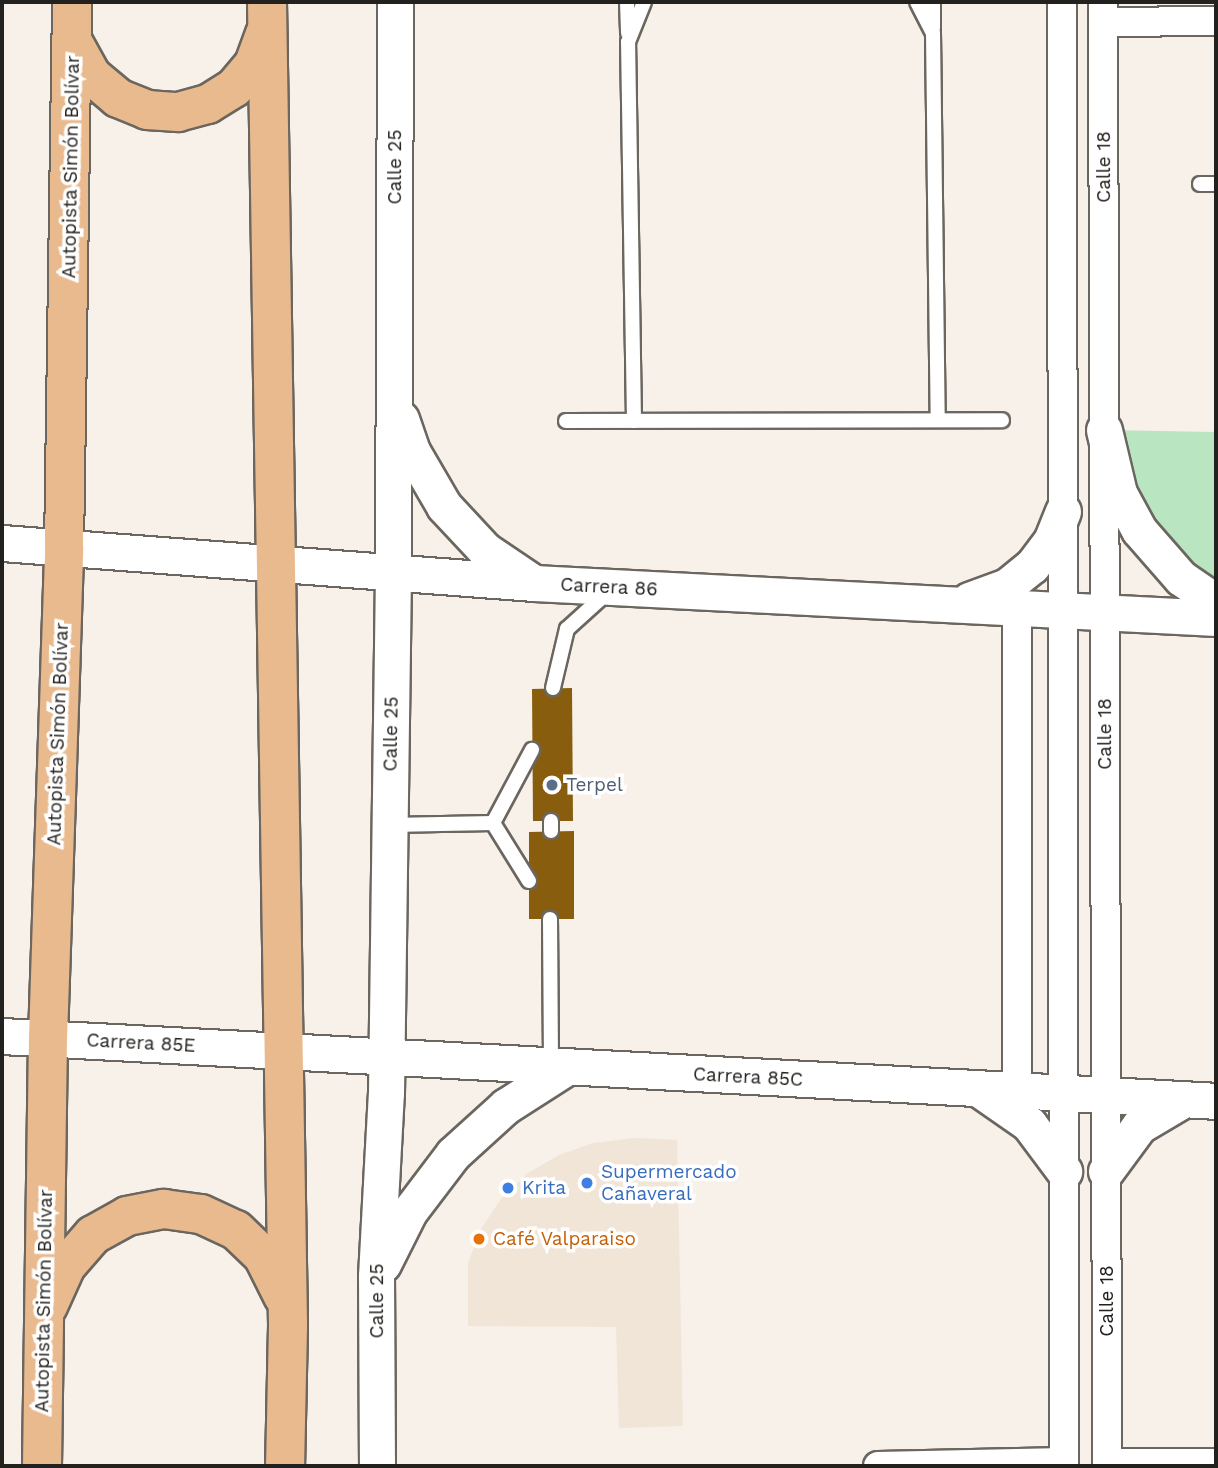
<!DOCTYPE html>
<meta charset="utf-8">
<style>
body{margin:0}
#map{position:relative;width:1218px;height:1468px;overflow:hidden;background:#f7f1e9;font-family:"Work Sans",sans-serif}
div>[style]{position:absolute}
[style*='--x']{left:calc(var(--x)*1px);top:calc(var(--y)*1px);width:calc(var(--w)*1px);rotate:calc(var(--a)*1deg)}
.built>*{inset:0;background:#f0e5d7}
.green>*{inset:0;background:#bae5c1}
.building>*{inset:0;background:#885e0e}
.roads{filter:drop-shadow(2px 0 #6b665f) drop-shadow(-2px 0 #6b665f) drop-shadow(0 2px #6b665f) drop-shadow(0 -2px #6b665f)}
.service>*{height:14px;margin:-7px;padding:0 7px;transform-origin:7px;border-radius:7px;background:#fff}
.minor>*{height:28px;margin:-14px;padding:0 14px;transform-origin:14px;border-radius:14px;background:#fff}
.tertiary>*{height:35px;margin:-17.5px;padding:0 17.5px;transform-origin:17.5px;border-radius:17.5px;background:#fff}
.trunk>*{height:38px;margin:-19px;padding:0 19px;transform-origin:19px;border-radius:19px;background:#eaba8f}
.dots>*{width:19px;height:19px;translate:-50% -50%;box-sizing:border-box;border:4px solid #fff;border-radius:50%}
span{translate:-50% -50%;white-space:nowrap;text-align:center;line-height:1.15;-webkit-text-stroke:7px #fff;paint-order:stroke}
.street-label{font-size:19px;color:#23211e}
.service-label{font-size:19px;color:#4e5e75}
.left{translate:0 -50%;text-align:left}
.shop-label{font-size:19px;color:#366cbe}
.food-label{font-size:19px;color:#c56008}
.frame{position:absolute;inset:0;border:4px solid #23211e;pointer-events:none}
</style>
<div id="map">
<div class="built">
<div style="clip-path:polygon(635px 1138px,677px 1140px,683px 1426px,619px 1428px,616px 1327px,468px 1326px,468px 1263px,481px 1229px,501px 1199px,528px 1173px,559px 1155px,593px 1143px)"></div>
</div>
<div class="green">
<div style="clip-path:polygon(1104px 430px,1216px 432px,1216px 602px,1181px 578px)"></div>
</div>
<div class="building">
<div style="clip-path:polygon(572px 688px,573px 821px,533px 821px,532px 689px)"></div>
<div style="clip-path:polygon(574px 831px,574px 919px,529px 919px,529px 832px)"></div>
</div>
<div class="roads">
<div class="service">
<div style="--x:627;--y:2;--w:31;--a:88"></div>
<div style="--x:917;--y:2;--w:35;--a:63"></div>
<div style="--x:933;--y:33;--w:387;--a:89.3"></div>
<div style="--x:933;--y:2;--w:26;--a:90"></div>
<div style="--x:1200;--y:184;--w:16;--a:0"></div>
<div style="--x:566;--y:421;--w:436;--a:-0.1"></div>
<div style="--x:634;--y:421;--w:379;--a:-90.9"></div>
<div style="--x:628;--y:42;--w:43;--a:-68.2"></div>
<div style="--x:553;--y:688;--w:61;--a:-76.7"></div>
<div style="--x:567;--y:629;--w:57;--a:-42.1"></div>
<div style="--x:551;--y:821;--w:10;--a:90"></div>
<div style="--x:390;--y:825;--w:103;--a:-1.1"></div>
<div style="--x:529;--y:881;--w:68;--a:-121.8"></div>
<div style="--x:493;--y:823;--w:83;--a:-61.9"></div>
<div style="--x:550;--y:919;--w:146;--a:89.6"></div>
</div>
<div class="minor">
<div style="--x:1062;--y:2;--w:1464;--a:89.92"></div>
<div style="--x:1103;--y:2;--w:1464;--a:89.84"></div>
<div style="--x:1103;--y:22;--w:113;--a:-0.5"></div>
<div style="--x:1017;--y:608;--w:484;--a:90"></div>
<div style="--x:1107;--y:1463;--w:109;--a:0"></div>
<div style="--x:878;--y:1466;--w:186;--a:-1.2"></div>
</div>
<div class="tertiary">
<div style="--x:401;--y:419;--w:34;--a:71"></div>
<div style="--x:412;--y:451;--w:64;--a:59.8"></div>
<div style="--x:444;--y:506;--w:60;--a:47"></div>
<div style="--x:485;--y:550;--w:59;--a:34"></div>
<div style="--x:1104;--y:430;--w:65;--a:76.6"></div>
<div style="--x:1119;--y:493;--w:42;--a:61.6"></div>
<div style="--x:1139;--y:530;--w:64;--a:48.8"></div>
<div style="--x:1181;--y:578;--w:42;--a:34.4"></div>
<div style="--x:2;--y:543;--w:534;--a:4.3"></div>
<div style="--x:534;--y:583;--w:683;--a:2.94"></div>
<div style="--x:969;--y:600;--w:40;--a:-20.2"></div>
<div style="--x:1007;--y:586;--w:32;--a:-39"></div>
<div style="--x:1032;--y:566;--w:31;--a:-53"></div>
<div style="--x:1051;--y:541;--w:32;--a:-68"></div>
<div style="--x:2;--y:1036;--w:1216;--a:3.06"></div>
<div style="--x:980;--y:1090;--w:60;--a:34.8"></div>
<div style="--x:1029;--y:1124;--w:59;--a:53.3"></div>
<div style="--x:1106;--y:1171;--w:56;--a:-53.7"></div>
<div style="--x:1139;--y:1126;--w:51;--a:-30.6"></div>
<div style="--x:383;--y:1264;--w:58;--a:-63.4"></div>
<div style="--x:409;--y:1212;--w:73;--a:-52.8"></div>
<div style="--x:453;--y:1154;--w:72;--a:-42.2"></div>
<div style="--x:506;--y:1106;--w:72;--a:-32.6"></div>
<div style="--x:377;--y:1466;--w:190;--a:-90.3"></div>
<div style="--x:376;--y:1276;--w:183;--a:-86.9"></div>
<div style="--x:386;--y:1093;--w:519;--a:-89.23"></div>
<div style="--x:393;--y:574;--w:572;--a:-89.8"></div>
</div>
<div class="trunk">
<div style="--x:267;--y:2;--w:1324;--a:89.09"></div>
<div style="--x:288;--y:1326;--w:140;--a:91.2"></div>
<div style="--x:73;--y:42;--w:39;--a:61"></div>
<div style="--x:92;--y:76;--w:34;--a:40"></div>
<div style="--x:118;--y:98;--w:31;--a:22"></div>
<div style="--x:147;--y:110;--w:31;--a:4"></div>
<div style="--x:178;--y:112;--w:31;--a:-15"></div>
<div style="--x:208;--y:104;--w:31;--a:-32"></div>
<div style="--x:234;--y:88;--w:31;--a:-50"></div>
<div style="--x:254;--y:64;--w:32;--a:-70"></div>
<div style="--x:48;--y:1306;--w:44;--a:-65.8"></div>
<div style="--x:66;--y:1266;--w:41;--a:-48.9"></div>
<div style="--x:93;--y:1235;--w:39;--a:-29"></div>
<div style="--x:127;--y:1216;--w:38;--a:-11"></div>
<div style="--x:164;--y:1209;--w:37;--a:8"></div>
<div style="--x:201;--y:1214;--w:38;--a:25"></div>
<div style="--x:236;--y:1230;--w:37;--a:44"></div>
<div style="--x:263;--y:1256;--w:45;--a:63.4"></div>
<div style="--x:42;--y:1466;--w:428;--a:-89.2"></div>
<div style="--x:48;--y:1038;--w:490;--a:-88.1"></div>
<div style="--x:64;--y:548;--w:546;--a:-89.16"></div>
</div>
</div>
<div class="dots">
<div style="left:552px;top:785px;background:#5c6f8a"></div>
<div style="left:587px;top:1183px;background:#3f7fe0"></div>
<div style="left:508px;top:1188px;background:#3f7fe0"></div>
<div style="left:479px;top:1239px;background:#e8710a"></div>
</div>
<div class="street-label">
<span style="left:71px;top:167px;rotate:-89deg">Autopista Simón Bolívar</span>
<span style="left:395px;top:167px;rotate:-90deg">Calle 25</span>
<span style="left:1104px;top:167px;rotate:-90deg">Calle 18</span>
<span style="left:609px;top:587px;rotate:3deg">Carrera 86</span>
<span style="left:58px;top:734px;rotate:-88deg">Autopista Simón Bolívar</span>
<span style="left:391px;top:734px;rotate:-89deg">Calle 25</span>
<span style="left:1105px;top:734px;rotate:-90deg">Calle 18</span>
<span style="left:141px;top:1043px;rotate:3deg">Carrera 85E</span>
<span style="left:748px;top:1077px;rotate:3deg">Carrera 85C</span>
<span style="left:44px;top:1301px;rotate:-89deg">Autopista Simón Bolívar</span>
<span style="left:377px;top:1301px;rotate:-90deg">Calle 25</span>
<span style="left:1107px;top:1301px;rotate:-90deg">Calle 18</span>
</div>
<div class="service-label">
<span class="left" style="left:566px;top:785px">Terpel</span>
</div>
<div class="shop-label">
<span class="left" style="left:601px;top:1183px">Supermercado<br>Cañaveral</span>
<span class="left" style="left:522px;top:1188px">Krita</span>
</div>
<div class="food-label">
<span class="left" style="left:493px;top:1239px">Café Valparaiso</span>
</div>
<div class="frame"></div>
</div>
